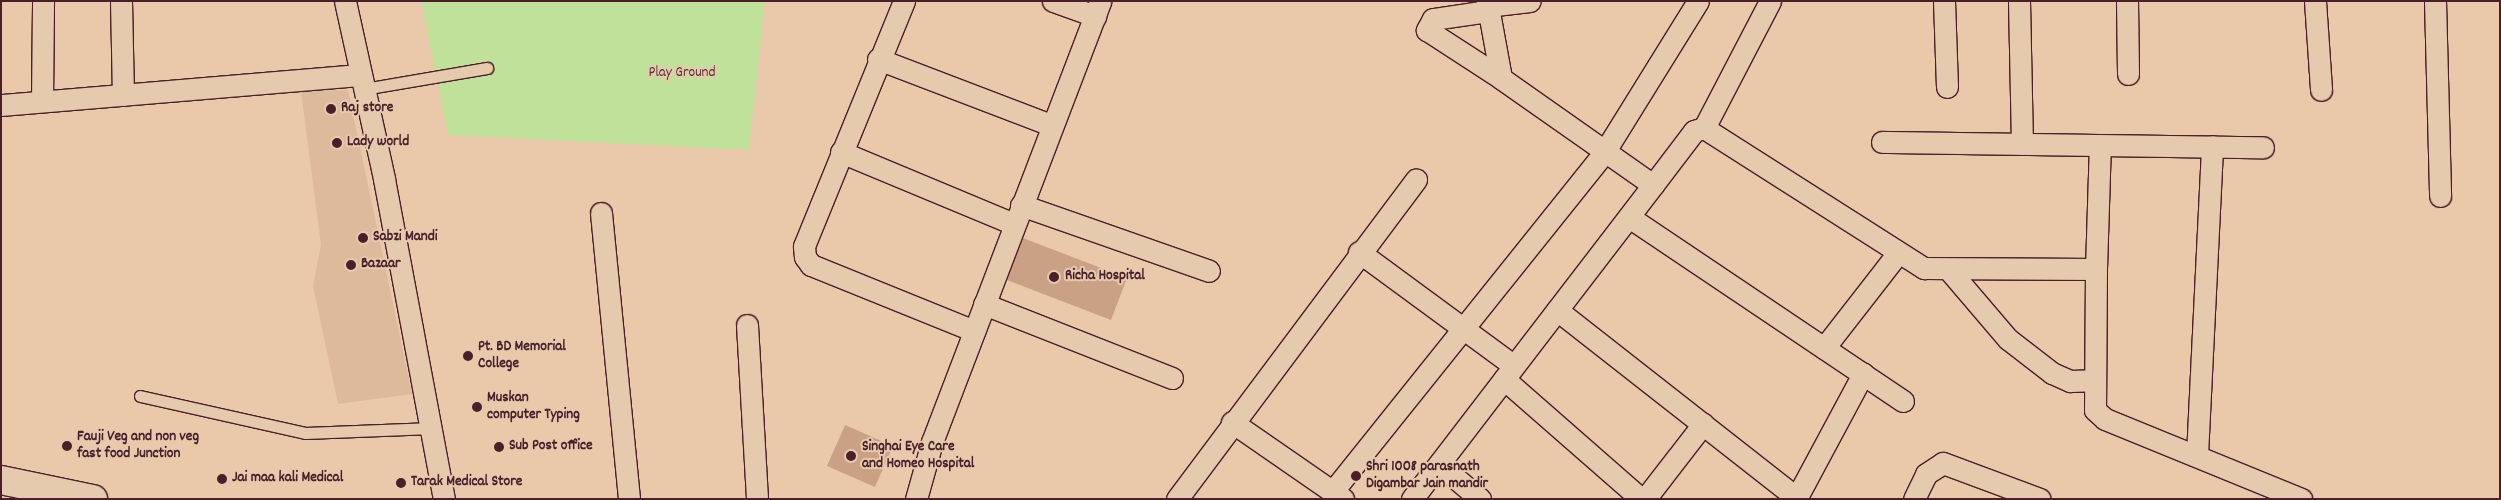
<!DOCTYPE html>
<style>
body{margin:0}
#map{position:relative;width:2501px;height:500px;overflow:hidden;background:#e9c9a9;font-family:Dekko,sans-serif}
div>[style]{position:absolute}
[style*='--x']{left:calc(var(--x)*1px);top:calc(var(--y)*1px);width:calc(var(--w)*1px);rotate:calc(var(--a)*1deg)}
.built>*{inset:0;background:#ddba9c}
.green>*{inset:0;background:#bfe19a}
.building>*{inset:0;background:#cba185}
.roads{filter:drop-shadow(1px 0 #4a1f2b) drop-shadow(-1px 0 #4a1f2b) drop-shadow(0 1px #4a1f2b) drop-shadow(0 -1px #4a1f2b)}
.service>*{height:11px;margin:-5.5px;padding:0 5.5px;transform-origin:5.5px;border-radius:5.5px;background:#e6caad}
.minor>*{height:21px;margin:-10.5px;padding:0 10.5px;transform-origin:10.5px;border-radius:10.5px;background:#e6caad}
.trunk>*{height:28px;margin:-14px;padding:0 14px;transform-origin:14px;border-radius:14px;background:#e6caad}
.dots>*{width:14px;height:14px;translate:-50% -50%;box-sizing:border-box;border:2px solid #e6caad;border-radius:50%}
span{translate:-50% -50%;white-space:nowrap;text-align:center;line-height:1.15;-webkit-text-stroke:4px #e6caad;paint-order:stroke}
.park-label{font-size:15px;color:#563236}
.poi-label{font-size:15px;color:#4a1f2b;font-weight:700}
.left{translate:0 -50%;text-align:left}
.frame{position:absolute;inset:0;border:2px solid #4a1f2b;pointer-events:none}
</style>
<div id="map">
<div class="built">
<div style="clip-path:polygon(348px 90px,412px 394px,338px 404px,313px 286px,321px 245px,301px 91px)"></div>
</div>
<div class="green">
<div style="clip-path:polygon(421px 1px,765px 1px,749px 150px,448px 135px)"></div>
</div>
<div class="building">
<div style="clip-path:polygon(1023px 238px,1127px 278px,1111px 320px,1007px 280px)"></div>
<div style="clip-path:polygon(845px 425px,893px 446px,875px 487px,827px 466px)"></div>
</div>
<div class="roads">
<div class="service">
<div style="--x:364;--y:89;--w:125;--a:-9.7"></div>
<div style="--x:140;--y:396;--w:169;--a:12.6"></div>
<div style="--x:305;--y:433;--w:128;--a:-2.2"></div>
</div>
<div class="minor">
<div style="--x:121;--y:1;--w:94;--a:88.8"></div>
<div style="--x:345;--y:1;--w:182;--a:77.6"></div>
<div style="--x:384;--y:179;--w:326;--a:79.4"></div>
<div style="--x:904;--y:1;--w:265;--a:112.2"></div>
<div style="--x:804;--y:246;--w:11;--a:85"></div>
<div style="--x:805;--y:257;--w:10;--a:53"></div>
<div style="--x:811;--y:265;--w:176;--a:22"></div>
<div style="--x:1053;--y:1;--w:45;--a:19.7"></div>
<div style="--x:1944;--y:1;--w:86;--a:88"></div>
<div style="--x:2019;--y:1;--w:143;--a:88.8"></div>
<div style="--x:2127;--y:1;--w:73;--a:89.2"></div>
<div style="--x:2315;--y:1;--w:89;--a:86.1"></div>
<div style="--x:2435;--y:1;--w:195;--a:88.5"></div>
<div style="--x:1487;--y:6;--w:43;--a:-6.6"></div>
<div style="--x:1488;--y:11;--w:56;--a:171.7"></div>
<div style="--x:1433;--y:19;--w:13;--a:119"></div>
<div style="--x:1427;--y:30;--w:88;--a:33"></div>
<div style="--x:878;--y:59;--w:185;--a:20.9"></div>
<div style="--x:42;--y:101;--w:100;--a:-89.4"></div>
<div style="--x:1;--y:105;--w:361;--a:-4.8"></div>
<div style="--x:1704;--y:128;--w:143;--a:-62.5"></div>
<div style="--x:1882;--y:142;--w:381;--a:0.8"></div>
<div style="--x:841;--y:152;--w:187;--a:22.6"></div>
<div style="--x:1653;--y:185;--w:68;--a:-52.8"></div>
<div style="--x:1694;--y:131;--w:10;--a:-17"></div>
<div style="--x:1704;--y:128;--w:261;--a:32.5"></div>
<div style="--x:1924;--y:268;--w:172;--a:0.3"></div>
<div style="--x:2096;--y:269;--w:141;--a:90.4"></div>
<div style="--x:2095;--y:410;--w:13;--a:42"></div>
<div style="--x:2105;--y:419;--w:212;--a:22.2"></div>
<div style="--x:1021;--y:205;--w:199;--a:19.3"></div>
<div style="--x:601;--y:213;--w:287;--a:84.4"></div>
<div style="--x:1629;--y:217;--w:330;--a:33.9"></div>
<div style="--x:1359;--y:252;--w:192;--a:36.3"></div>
<div style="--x:2096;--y:269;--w:124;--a:-88.2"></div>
<div style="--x:1949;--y:270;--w:91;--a:49.5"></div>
<div style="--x:2008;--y:339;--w:56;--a:37.7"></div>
<div style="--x:2052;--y:373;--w:20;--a:24"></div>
<div style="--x:2070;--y:381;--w:23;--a:-2"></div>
<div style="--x:984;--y:304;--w:202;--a:21.5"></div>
<div style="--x:1557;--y:310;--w:306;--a:38.1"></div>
<div style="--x:747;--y:325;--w:174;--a:86.7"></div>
<div style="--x:1824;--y:348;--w:120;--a:-52.1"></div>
<div style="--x:1504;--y:379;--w:182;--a:41.2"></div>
<div style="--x:1232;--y:422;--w:135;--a:34.7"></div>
<div style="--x:2197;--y:455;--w:309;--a:-87.2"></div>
<div style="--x:1439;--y:464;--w:54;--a:40.5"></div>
<div style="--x:1333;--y:491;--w:435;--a:-51.3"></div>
<div style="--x:1605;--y:151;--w:176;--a:-58.2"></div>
<div style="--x:1797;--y:497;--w:140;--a:-61.8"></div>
<div style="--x:916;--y:499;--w:59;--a:-74.3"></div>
<div style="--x:932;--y:442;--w:472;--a:-69.1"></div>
<div style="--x:1177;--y:499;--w:399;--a:-53.2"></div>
<div style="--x:1412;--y:499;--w:396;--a:-52.5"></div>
<div style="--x:1653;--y:185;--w:186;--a:-144.9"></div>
<div style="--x:1501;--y:78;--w:78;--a:-100.3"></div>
<div style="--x:1645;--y:499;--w:95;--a:-52.3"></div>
<div style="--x:1914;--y:499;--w:28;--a:-64"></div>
<div style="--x:1926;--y:474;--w:20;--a:-33"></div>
<div style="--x:1943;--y:463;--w:103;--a:20.4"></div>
</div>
<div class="trunk">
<div style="--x:1;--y:480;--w:94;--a:11.7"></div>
</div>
</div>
<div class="dots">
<div style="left:331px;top:109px;background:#4a1f2b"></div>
<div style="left:337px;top:143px;background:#4a1f2b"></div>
<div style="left:363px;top:238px;background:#4a1f2b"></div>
<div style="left:351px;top:265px;background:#4a1f2b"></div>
<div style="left:1054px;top:277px;background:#4a1f2b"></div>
<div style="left:468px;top:356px;background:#4a1f2b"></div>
<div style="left:477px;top:407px;background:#4a1f2b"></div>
<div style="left:67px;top:446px;background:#4a1f2b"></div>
<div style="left:499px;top:447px;background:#4a1f2b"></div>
<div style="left:851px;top:456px;background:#4a1f2b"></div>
<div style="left:1356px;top:476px;background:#4a1f2b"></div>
<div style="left:222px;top:479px;background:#4a1f2b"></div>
<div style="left:401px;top:483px;background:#4a1f2b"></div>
</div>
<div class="park-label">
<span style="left:682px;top:74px">Play Ground</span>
</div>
<div class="poi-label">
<span class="left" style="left:341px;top:109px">Raj store</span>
<span class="left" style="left:347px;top:143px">Lady world</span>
<span class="left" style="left:373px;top:238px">Sabzi Mandi</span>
<span class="left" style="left:361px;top:265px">Bazaar</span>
<span class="left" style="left:1065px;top:277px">Richa Hospital</span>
<span class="left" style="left:478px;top:356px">Pt. BD Memorial<br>College</span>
<span class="left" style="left:487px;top:407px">Muskan<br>computer Typing</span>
<span class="left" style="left:77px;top:446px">Fauji Veg and non veg<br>fast food Junction</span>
<span class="left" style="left:509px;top:447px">Sub Post office</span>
<span class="left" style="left:862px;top:456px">Singhai Eye Care<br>and Homeo Hospital</span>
<span class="left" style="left:1366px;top:476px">Shri 1008 parasnath<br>Digambar Jain mandir</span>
<span class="left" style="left:232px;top:479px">Jai maa kali Medical</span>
<span class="left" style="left:411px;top:483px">Tarak Medical Store</span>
</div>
<div class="frame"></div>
</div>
